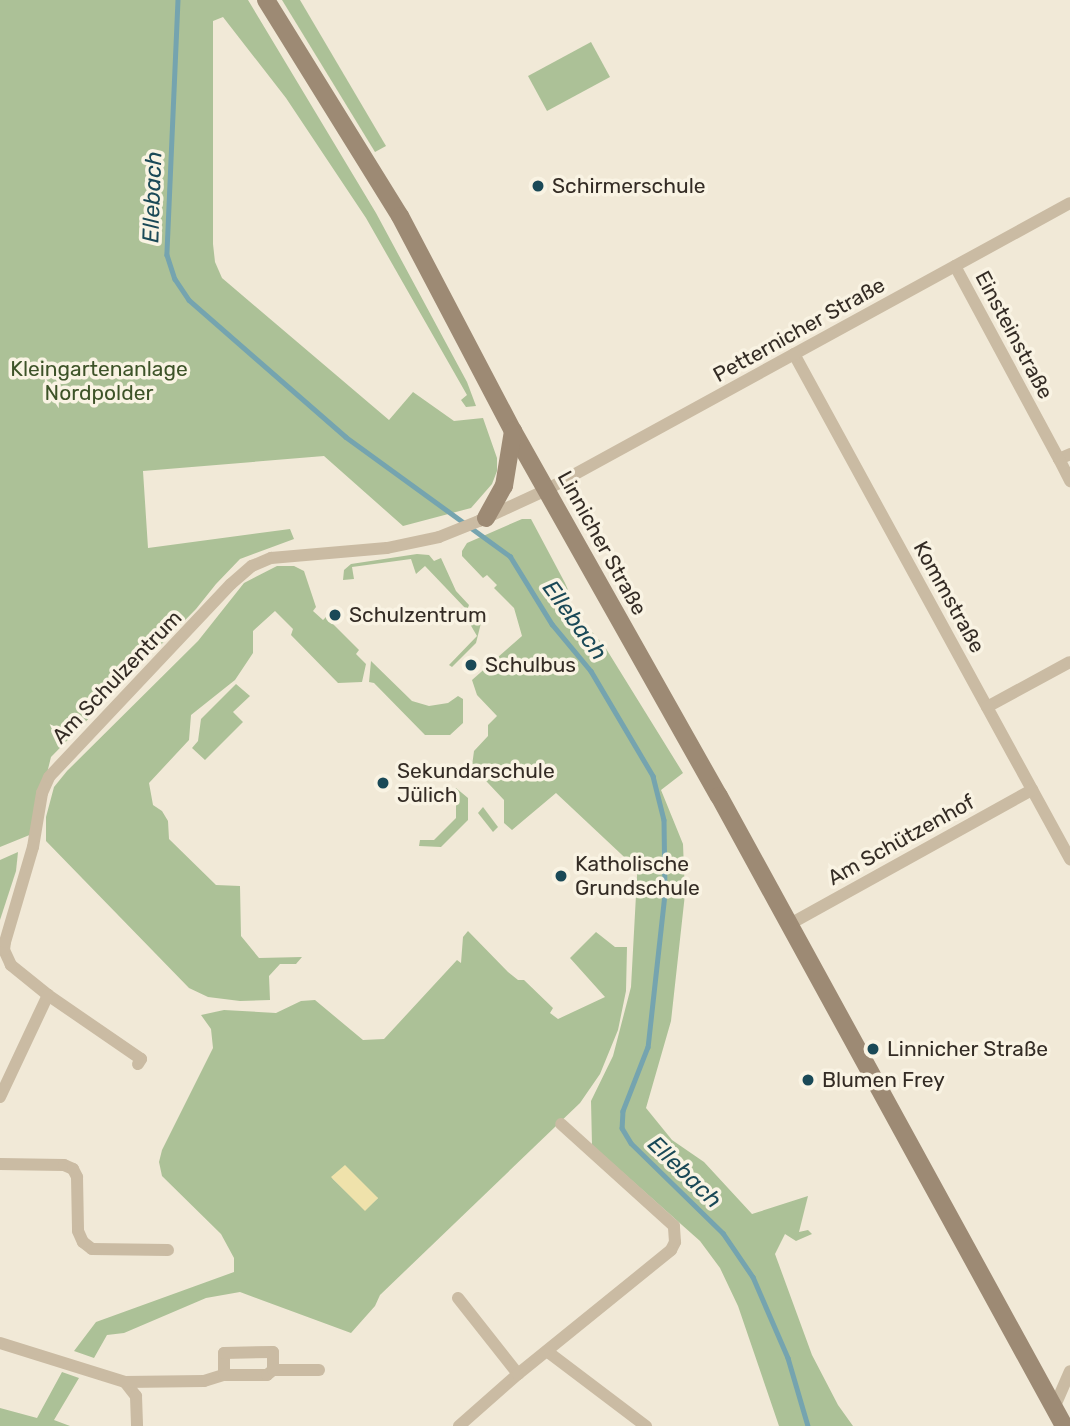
<!DOCTYPE html>
<meta charset="utf-8">
<style>
body{margin:0}
#map{position:relative;width:1070px;height:1426px;overflow:hidden;background:#f1e9d7;font-family:Rubik,sans-serif}
div>[style]{position:absolute}
[style*='--x']{left:calc(var(--x)*1px);top:calc(var(--y)*1px);width:calc(var(--w)*1px);rotate:calc(var(--a)*1deg)}
.green>*{inset:0;background:#acc197}
.sand>*{inset:0;background:#efe2ab}
.stream>*{height:4.5px;margin:-2.25px;padding:0 2.25px;transform-origin:2.25px;border-radius:2.25px;background:#75a4af}
.street>*{height:12px;margin:-6px;padding:0 6px;transform-origin:6px;border-radius:6px;background:#cabba3}
.secondary>*{height:18px;margin:-9px;padding:0 9px;transform-origin:9px;border-radius:9px;background:#9d8a74}
.dots>*{width:19px;height:19px;translate:-50% -50%;box-sizing:border-box;border:4px solid #f9f3e3;border-radius:50%}
span{translate:-50% -50%;white-space:nowrap;text-align:center;line-height:1.15;-webkit-text-stroke:7px #f9f3e3;paint-order:stroke}
.poi-label{font-size:21px;color:#342c25}
.left{translate:0 -50%;text-align:left}
.street-label{font-size:21px;color:#342c25}
.park-label{font-size:21px;color:#3d5328}
.water-label{font-size:23px;color:#1a4957;font-style:italic}
</style>
<div id="map">
<div class="green">
<div style="clip-path:polygon(0 0,248px 0,376px 213px,467px 382px,476px 406px,466px 407px,461px 400px,467px 395px,366px 218px,286px 98px,223px 17px,213px 21px,213px 244px,215px 262px,222px 278px,389px 420px,413px 392px,454px 421px,483px 418px,497px 458px,497px 471px,492px 484px,471px 508px,403px 526px,324px 456px,143px 471px,148px 548px,290px 529px,294px 539px,240px 559px,216px 584px,196px 609px,51px 757px,32px 834px,0 847px)"></div>
<div style="clip-path:polygon(282px 0,300px 0,386px 146px,375px 152px)"></div>
<div style="clip-path:polygon(591px 42px,610px 77px,547px 111px,528px 76px)"></div>
<div style="clip-path:polygon(522px 519px,531px 519px,565px 583px,572px 599px,568px 604px,605px 647px,683px 773px,661px 790px,683px 844px,685px 894px,671px 1021px,646px 1108px,672px 1140px,704px 1162px,752px 1214px,808px 1196px,799px 1232px,808px 1230px,812px 1234px,796px 1241px,785px 1234px,775px 1254px,812px 1355px,838px 1405px,853px 1426px,779px 1426px,738px 1306px,720px 1268px,700px 1241px,592px 1145px,591px 1101px,613px 1056px,631px 987px,638px 858px,637px 869px,556px 793px,512px 830px,504px 823px,504px 800px,472px 766px,474px 751px,488px 736px,488px 725px,497px 716px,477px 695px,472px 680px,522px 636px,514px 608px,494px 588px,497px 585px,487px 575px,483px 578px,462px 556px,462px 551px,467px 543px)"></div>
<div style="clip-path:polygon(417px 554px,429px 555px,434px 561px,441px 558px,456px 591px,469px 605px,465px 616px,460px 616px,466px 609px,425px 566px,416px 574px,411px 559px,352px 567px,354px 579px,343px 580px,344px 570px,351px 564px)"></div>
<div style="clip-path:polygon(277px 566px,294px 566px,304px 571px,316px 607px,313px 611px,323px 620px,326px 617px,359px 650px,356px 654px,366px 664px,362px 682px,338px 683px,291px 635px,293px 629px,275px 611px,253px 631px,253px 653px,235px 680px,191px 715px,189px 740px,149px 783px,153px 805px,162px 811px,168px 821px,169px 839px,216px 885px,240px 886px,241px 936px,259px 958px,302px 957px,296px 964px,280px 964px,269px 976px,270px 1000px,240px 1001px,208px 997px,189px 988px,46px 841px,46px 817px,54px 787px,67px 771px,198px 641px,244px 583px)"></div>
<div style="clip-path:polygon(477px 617px,481px 623px,476px 643px,452px 667px,449px 665px,477px 636px,470px 624px)"></div>
<div style="clip-path:polygon(371px 661px,412px 701px,429px 706px,448px 703px,458px 696px,463px 699px,463px 723px,450px 735px,425px 735px,374px 683px,369px 682px)"></div>
<div style="clip-path:polygon(236px 684px,250px 696px,233px 712px,243px 722px,205px 760px,192px 748px,198px 741px,201px 719px)"></div>
<div style="clip-path:polygon(456px 788px,468px 798px,468px 820px,441px 847px,419px 846px,420px 840px,434px 840px,456px 818px,456px 800px,450px 795px)"></div>
<div style="clip-path:polygon(483px 807px,498px 827px,493px 832px,478px 813px)"></div>
<div style="clip-path:polygon(18px 852px,16px 871px,0 920px,0 860px)"></div>
<div style="clip-path:polygon(evenodd,468px 931px,508px 972px,518px 980px,524px 980px,553px 1008px,550px 1013px,558px 1019px,605px 997px,570px 958px,596px 932px,615px 947px,627px 947px,626px 991px,618px 1030px,600px 1074px,580px 1103px,380px 1295px,375px 1306px,351px 1333px,240px 1292px,206px 1298px,124px 1333px,107px 1335px,94px 1358px,74px 1351px,96px 1322px,234px 1272px,234px 1258px,221px 1234px,162px 1176px,159px 1162px,162px 1150px,213px 1048px,211px 1029px,201px 1015px,224px 1010px,276px 1013px,301px 1001px,315px 1000px,363px 1040px,384px 1039px,457px 960px,461px 963px,463px 937px,468px 931px,332px 1178px,378px 1198px,365px 1210px,332px 1178px)"></div>
<div style="clip-path:polygon(62px 1372px,79px 1378px,54px 1420px,70px 1426px,0 1426px,0 1408px,37px 1418px)"></div>
</div>
<div class="sand">
<div style="clip-path:polygon(345px 1165px,378px 1198px,365px 1211px,331px 1177px)"></div>
</div>
<div class="stream">
<div style="--x:178;--y:0;--w:255;--a:92.5"></div>
<div style="--x:167;--y:255;--w:25;--a:72"></div>
<div style="--x:175;--y:279;--w:25;--a:56"></div>
<div style="--x:189;--y:300;--w:208;--a:41.1"></div>
<div style="--x:346;--y:437;--w:203;--a:36"></div>
<div style="--x:510;--y:556;--w:80;--a:58.3"></div>
<div style="--x:552;--y:624;--w:61;--a:50.3"></div>
<div style="--x:591;--y:671;--w:122;--a:59.4"></div>
<div style="--x:653;--y:776;--w:45;--a:76"></div>
<div style="--x:664;--y:820;--w:74;--a:89.2"></div>
<div style="--x:665;--y:894;--w:154;--a:96.3"></div>
<div style="--x:648;--y:1047;--w:69;--a:111.3"></div>
<div style="--x:623;--y:1111;--w:17;--a:93"></div>
<div style="--x:622;--y:1128;--w:17;--a:59"></div>
<div style="--x:631;--y:1143;--w:129;--a:44.4"></div>
<div style="--x:723;--y:1233;--w:53;--a:55.7"></div>
<div style="--x:753;--y:1277;--w:88;--a:66.6"></div>
<div style="--x:788;--y:1358;--w:71;--a:73.6"></div>
</div>
<div class="street">
<div style="--x:955;--y:266;--w:219;--a:61.7"></div>
<div style="--x:1059;--y:459;--w:12;--a:-24"></div>
<div style="--x:794;--y:354;--w:576;--a:61.34"></div>
<div style="--x:1059;--y:459;--w:25;--a:63"></div>
<div style="--x:987;--y:707;--w:94;--a:-28.5"></div>
<div style="--x:790;--y:924;--w:277;--a:-29"></div>
<div style="--x:138;--y:1064;--w:6;--a:-59"></div>
<div style="--x:141;--y:1059;--w:113;--a:-145.5"></div>
<div style="--x:48;--y:995;--w:48;--a:-141"></div>
<div style="--x:11;--y:965;--w:17;--a:-115"></div>
<div style="--x:4;--y:950;--w:8;--a:-83"></div>
<div style="--x:5;--y:942;--w:99;--a:-73.6"></div>
<div style="--x:33;--y:847;--w:55;--a:-80.5"></div>
<div style="--x:42;--y:793;--w:17;--a:-66"></div>
<div style="--x:49;--y:777;--w:265;--a:-46.7"></div>
<div style="--x:231;--y:584;--w:28;--a:-41"></div>
<div style="--x:252;--y:566;--w:21;--a:-23"></div>
<div style="--x:271;--y:558;--w:116;--a:-4.9"></div>
<div style="--x:387;--y:548;--w:53;--a:-11.9"></div>
<div style="--x:439;--y:537;--w:43;--a:-21.8"></div>
<div style="--x:479;--y:521;--w:74;--a:-24.8"></div>
<div style="--x:546;--y:490;--w:597;--a:-28.71"></div>
<div style="--x:0;--y:1097;--w:113;--a:-64.8"></div>
<div style="--x:0;--y:1164;--w:64;--a:0.9"></div>
<div style="--x:64;--y:1165;--w:10;--a:24"></div>
<div style="--x:73;--y:1169;--w:9;--a:63"></div>
<div style="--x:77;--y:1177;--w:54;--a:88.9"></div>
<div style="--x:78;--y:1231;--w:12;--a:66"></div>
<div style="--x:83;--y:1242;--w:11;--a:38"></div>
<div style="--x:92;--y:1249;--w:76;--a:0.8"></div>
<div style="--x:458;--y:1298;--w:97;--a:51.7"></div>
<div style="--x:0;--y:1343;--w:131;--a:17.3"></div>
<div style="--x:125;--y:1382;--w:18;--a:52"></div>
<div style="--x:136;--y:1396;--w:30;--a:88"></div>
<div style="--x:548;--y:1352;--w:123;--a:37.1"></div>
<div style="--x:224;--y:1375;--w:22;--a:-90"></div>
<div style="--x:224;--y:1353;--w:49;--a:-1.2"></div>
<div style="--x:273;--y:1352;--w:18;--a:90"></div>
<div style="--x:125;--y:1382;--w:79;--a:-0.7"></div>
<div style="--x:204;--y:1381;--w:21;--a:-17"></div>
<div style="--x:224;--y:1375;--w:43;--a:0"></div>
<div style="--x:267;--y:1375;--w:8;--a:-40"></div>
<div style="--x:273;--y:1370;--w:46;--a:0"></div>
<div style="--x:1054;--y:1408;--w:40;--a:-66.6"></div>
<div style="--x:459;--y:1426;--w:79;--a:-41.4"></div>
<div style="--x:518;--y:1374;--w:197;--a:-39"></div>
<div style="--x:671;--y:1250;--w:9;--a:-63"></div>
<div style="--x:675;--y:1242;--w:16;--a:-94"></div>
<div style="--x:674;--y:1226;--w:152;--a:-137.9"></div>
</div>
<div class="secondary">
<div style="--x:266;--y:0;--w:254;--a:58.2"></div>
<div style="--x:400;--y:216;--w:243;--a:62.3"></div>
<div style="--x:513;--y:431;--w:419;--a:60.6"></div>
<div style="--x:719;--y:796;--w:718;--a:61.29"></div>
<div style="--x:486;--y:518;--w:37;--a:-61"></div>
<div style="--x:504;--y:486;--w:56;--a:-80.7"></div>
</div>
<div class="dots">
<div style="left:538px;top:186px;background:#1a4957"></div>
<div style="left:335px;top:615px;background:#1a4957"></div>
<div style="left:471px;top:665px;background:#1a4957"></div>
<div style="left:383px;top:783px;background:#1a4957"></div>
<div style="left:561px;top:876px;background:#1a4957"></div>
<div style="left:873px;top:1049px;background:#1a4957"></div>
<div style="left:808px;top:1080px;background:#1a4957"></div>
</div>
<div class="poi-label">
<span class="left" style="left:552px;top:186px">Schirmerschule</span>
<span class="left" style="left:349px;top:615px">Schulzentrum</span>
<span class="left" style="left:485px;top:665px">Schulbus</span>
<span class="left" style="left:397px;top:783px">Sekundarschule<br>Jülich</span>
<span class="left" style="left:575px;top:876px">Katholische<br>Grundschule</span>
<span class="left" style="left:887px;top:1049px">Linnicher Straße</span>
<span class="left" style="left:822px;top:1080px">Blumen Frey</span>
</div>
<div class="street-label">
<span style="left:799px;top:330px;rotate:-29deg">Petternicher Straße</span>
<span style="left:1014px;top:335px;rotate:62deg">Einsteinstraße</span>
<span style="left:602px;top:543px;rotate:61deg">Linnicher Straße</span>
<span style="left:949px;top:597px;rotate:61deg">Kommstraße</span>
<span style="left:117px;top:677px;rotate:-46deg">Am Schulzentrum</span>
<span style="left:901px;top:840px;rotate:-29deg">Am Schützenhof</span>
</div>
<div class="park-label">
<span style="left:99px;top:381px">Kleingartenanlage<br>Nordpolder</span>
</div>
<div class="water-label">
<span style="left:152px;top:197px;rotate:-88deg">Ellebach</span>
<span style="left:575px;top:620px;rotate:54deg">Ellebach</span>
<span style="left:685px;top:1172px;rotate:44deg">Ellebach</span>
</div>
</div>
